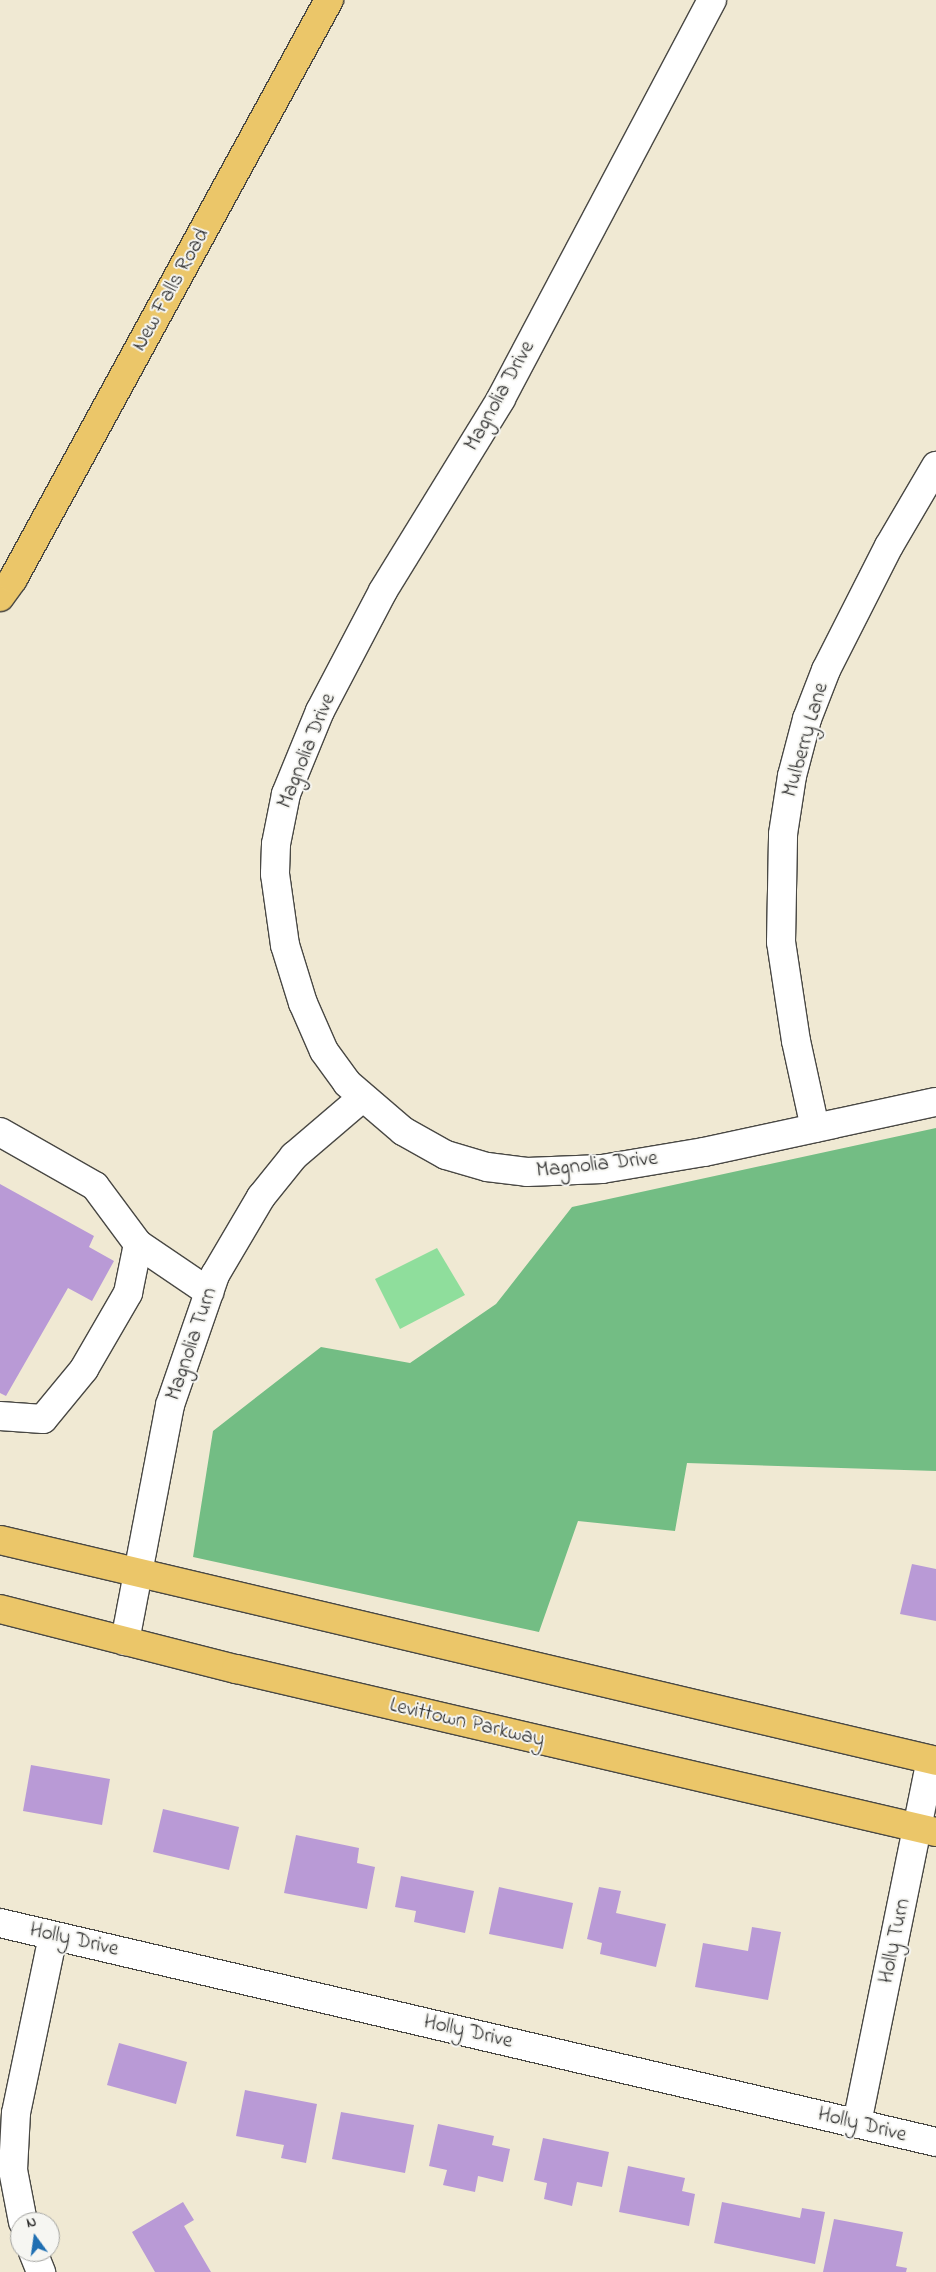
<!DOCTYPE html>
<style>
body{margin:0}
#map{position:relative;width:936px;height:2272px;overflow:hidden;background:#f0e9d3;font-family:"Indie Flower",sans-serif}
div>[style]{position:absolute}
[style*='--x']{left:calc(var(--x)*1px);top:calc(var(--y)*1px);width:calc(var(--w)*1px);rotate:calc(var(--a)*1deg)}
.green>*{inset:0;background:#8fde9c}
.forest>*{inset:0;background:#73bd84}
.building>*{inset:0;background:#b99ad6}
.roads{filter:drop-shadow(1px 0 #494844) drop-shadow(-1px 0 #494844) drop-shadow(0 1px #494844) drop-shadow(0 -1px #494844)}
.minor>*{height:28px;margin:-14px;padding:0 14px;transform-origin:14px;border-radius:14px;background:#fff}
.major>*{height:28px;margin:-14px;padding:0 14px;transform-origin:14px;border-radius:14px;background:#ebc669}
span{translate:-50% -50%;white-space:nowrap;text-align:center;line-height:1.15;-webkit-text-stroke:4px #f6f6f2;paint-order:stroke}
.street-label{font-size:21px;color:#2b2b2b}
.north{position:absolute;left:10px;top:2212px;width:50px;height:50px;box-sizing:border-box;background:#f6f6f2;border:1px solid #a5a5a2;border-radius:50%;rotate:346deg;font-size:14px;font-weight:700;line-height:20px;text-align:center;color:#2b2b2b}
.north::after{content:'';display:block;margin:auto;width:18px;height:22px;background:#1f6fb2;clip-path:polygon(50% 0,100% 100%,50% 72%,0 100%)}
</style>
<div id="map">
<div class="green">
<div style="clip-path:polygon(437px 1248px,465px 1295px,400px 1329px,375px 1279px)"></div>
</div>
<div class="forest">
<div style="clip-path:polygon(936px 1128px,936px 1471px,687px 1463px,675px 1531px,578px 1521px,539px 1632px,193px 1557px,213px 1431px,321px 1347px,410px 1363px,496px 1304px,572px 1207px)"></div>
</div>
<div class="building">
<div style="clip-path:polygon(0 1184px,94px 1236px,89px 1247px,114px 1261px,92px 1301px,68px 1288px,6px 1396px,0 1393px)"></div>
<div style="clip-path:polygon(912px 1564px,936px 1569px,936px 1621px,900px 1614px)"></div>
<div style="clip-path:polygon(31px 1765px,110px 1779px,102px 1825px,23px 1811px)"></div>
<div style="clip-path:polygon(163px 1809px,239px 1827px,229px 1870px,153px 1852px)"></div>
<div style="clip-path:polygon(296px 1835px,359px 1848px,357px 1863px,375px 1867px,367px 1909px,284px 1893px)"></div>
<div style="clip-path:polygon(401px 1876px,474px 1891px,465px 1933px,414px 1922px,416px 1911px,395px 1907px)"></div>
<div style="clip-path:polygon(499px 1887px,573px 1903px,563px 1949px,489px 1934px)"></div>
<div style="clip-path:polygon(599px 1887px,621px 1891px,616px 1913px,666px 1924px,656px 1967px,600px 1954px,602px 1943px,587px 1939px)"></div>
<div style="clip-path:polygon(752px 1927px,781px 1932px,768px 2000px,695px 1987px,703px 1943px,748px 1951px)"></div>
<div style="clip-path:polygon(119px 2043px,187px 2062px,176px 2104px,107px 2085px)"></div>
<div style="clip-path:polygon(245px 2090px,317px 2104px,306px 2163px,281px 2158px,284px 2145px,236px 2136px)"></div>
<div style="clip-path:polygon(341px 2112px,414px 2125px,405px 2173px,332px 2159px)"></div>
<div style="clip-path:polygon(438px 2124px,494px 2136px,492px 2145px,510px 2149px,503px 2182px,478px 2176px,475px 2192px,443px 2185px,447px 2170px,429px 2166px)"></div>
<div style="clip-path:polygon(543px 2138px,609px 2152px,602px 2187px,577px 2182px,572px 2206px,544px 2199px,547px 2183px,534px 2180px)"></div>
<div style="clip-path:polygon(628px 2166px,685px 2178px,682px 2191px,695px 2194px,689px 2226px,619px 2212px)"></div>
<div style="clip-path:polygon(183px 2202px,194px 2220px,184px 2226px,211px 2272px,155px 2272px,132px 2232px)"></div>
<div style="clip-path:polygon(722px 2202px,800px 2218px,802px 2208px,825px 2212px,815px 2264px,714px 2243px)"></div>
<div style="clip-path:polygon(834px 2219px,903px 2232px,896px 2266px,907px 2268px,906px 2272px,823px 2272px)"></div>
</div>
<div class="roads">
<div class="minor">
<div style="--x:712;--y:0;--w:451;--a:117.9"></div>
<div style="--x:501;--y:399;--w:225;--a:121.6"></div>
<div style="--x:383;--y:591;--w:136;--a:117.7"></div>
<div style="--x:320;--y:711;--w:90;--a:112.3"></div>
<div style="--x:286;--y:794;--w:51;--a:101.3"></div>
<div style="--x:276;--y:844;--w:30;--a:92"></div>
<div style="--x:275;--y:874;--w:72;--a:82"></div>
<div style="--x:285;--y:945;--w:61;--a:72.8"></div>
<div style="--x:303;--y:1003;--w:52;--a:66.4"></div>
<div style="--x:324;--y:1051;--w:39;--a:54"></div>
<div style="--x:347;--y:1083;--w:74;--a:40.6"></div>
<div style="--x:403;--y:1131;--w:49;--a:29.2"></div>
<div style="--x:446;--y:1155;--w:43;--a:16.3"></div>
<div style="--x:487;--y:1167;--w:40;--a:7.1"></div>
<div style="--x:527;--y:1172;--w:75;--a:-2.3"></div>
<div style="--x:602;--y:1169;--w:103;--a:-9.5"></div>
<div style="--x:704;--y:1152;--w:237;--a:-12.2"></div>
<div style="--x:815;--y:1128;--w:89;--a:-102.3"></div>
<div style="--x:796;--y:1041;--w:100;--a:-98.6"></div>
<div style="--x:781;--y:942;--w:108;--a:-88.9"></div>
<div style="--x:783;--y:834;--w:59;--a:-81.2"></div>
<div style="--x:792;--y:776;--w:59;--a:-75.3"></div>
<div style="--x:807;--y:719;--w:53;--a:-68.8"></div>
<div style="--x:826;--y:670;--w:139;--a:-63.1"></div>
<div style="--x:889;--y:546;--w:93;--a:-59.6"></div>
<div style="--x:0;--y:1132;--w:109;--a:29.6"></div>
<div style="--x:95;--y:1186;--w:72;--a:53.4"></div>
<div style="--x:138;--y:1244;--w:86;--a:34.1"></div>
<div style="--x:0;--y:1416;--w:43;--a:4"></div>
<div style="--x:43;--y:1419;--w:65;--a:-50.6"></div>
<div style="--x:84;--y:1369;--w:88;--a:-59.9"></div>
<div style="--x:128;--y:1293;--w:50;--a:-78.5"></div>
<div style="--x:125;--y:1641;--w:240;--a:-79.2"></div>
<div style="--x:170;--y:1405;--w:138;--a:-70.9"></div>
<div style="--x:215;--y:1275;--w:91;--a:-59.5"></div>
<div style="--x:261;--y:1197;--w:53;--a:-51.2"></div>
<div style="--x:294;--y:1156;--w:89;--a:-40.5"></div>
<div style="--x:0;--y:1923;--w:961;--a:13.17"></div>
<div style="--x:857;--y:2123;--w:370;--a:-78.5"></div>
<div style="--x:23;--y:2222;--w:53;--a:-100.9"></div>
<div style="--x:13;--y:2170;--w:57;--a:-87"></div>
<div style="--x:16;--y:2113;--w:181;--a:-78.2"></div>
<div style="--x:33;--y:2252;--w:22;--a:68"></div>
</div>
<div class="major">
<div style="--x:0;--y:597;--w:22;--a:-54"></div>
<div style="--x:13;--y:579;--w:660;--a:-61.38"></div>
<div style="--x:0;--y:1540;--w:962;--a:13.28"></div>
<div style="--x:0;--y:1609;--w:244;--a:14.3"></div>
<div style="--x:236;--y:1669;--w:719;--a:13.11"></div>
</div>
</div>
<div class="street-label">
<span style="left:171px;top:290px;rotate:-61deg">New Falls Road</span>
<span style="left:500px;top:396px;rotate:-61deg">Magnolia Drive</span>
<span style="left:806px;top:740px;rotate:-74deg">Mulberry Lane</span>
<span style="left:307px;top:751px;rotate:-68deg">Magnolia Drive</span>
<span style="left:597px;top:1165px;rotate:-6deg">Magnolia Drive</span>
<span style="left:192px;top:1344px;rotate:-71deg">Magnolia Turn</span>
<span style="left:467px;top:1723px;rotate:13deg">Levittown Parkway</span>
<span style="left:74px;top:1940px;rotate:13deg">Holly Drive</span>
<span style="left:895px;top:1941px;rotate:-78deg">Holly Turn</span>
<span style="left:468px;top:2032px;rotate:13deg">Holly Drive</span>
<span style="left:862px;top:2125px;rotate:14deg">Holly Drive</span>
</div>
<div class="north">N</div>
</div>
